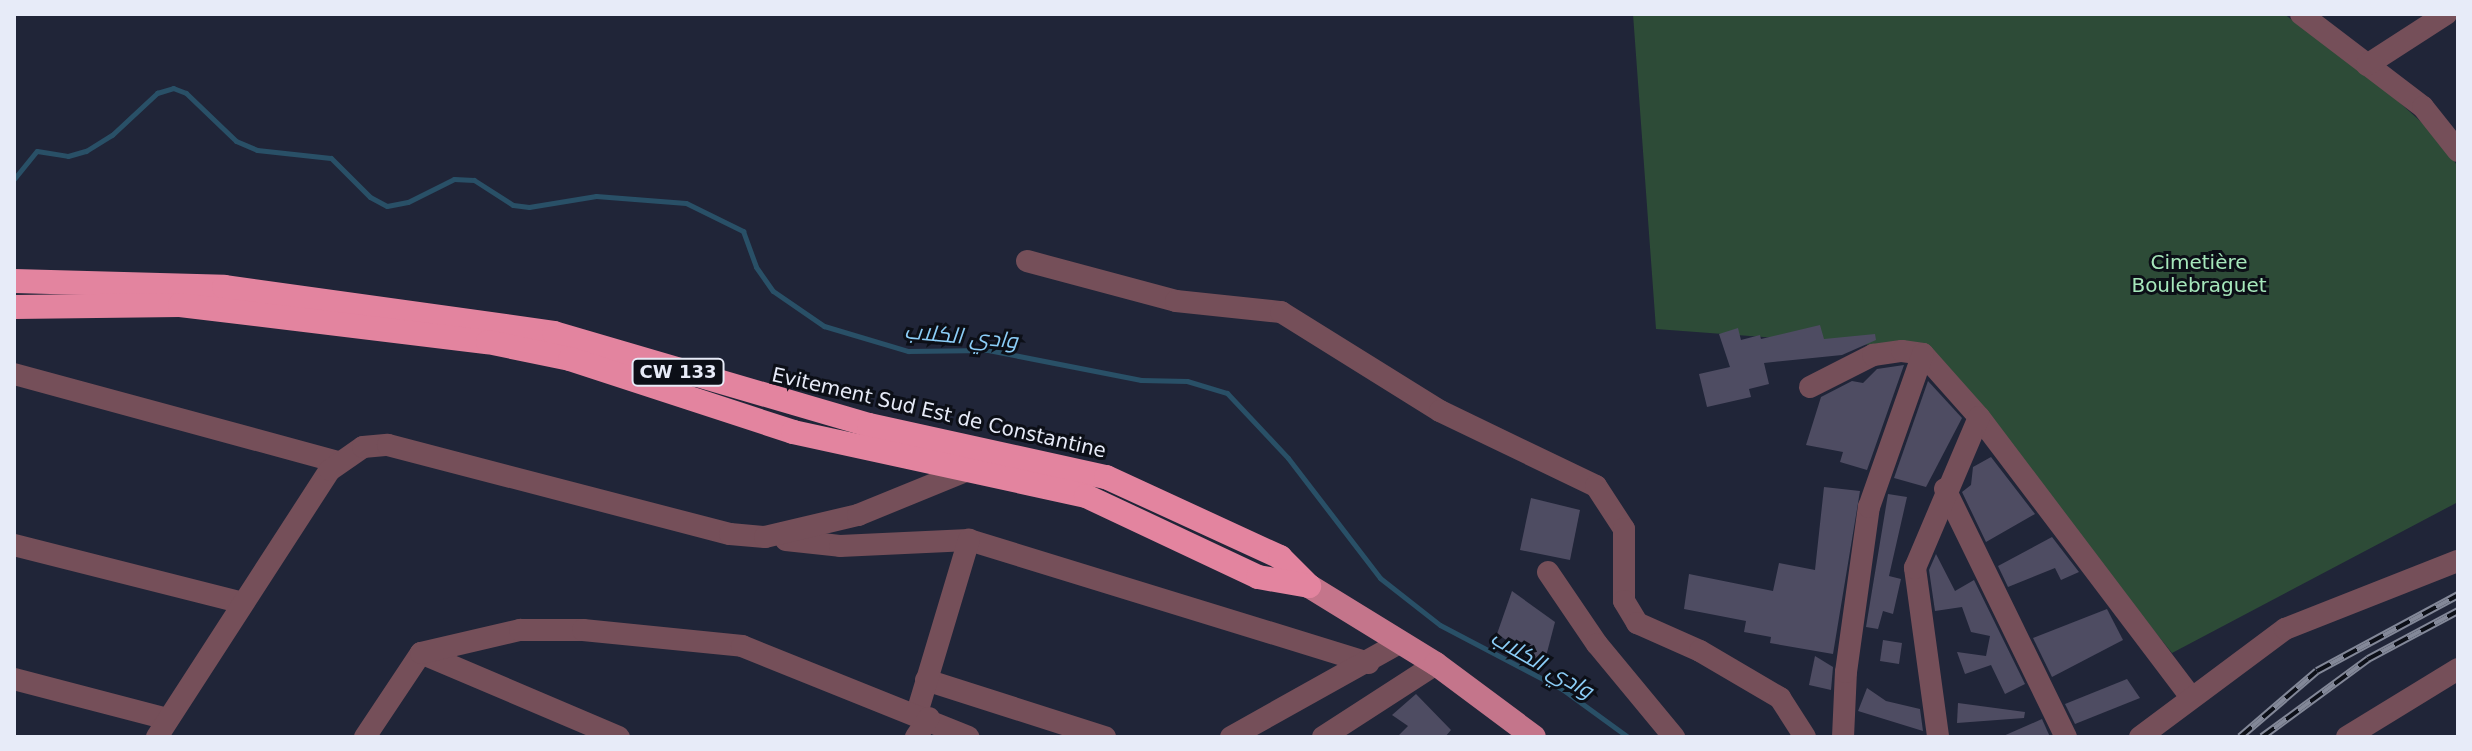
<!DOCTYPE html>
<meta charset="utf-8">
<style>
body{margin:0}
#map{position:relative;width:2472px;height:751px;overflow:hidden;background:#202538;font-family:"DejaVu Sans",Cairo,sans-serif}
div>[style]{position:absolute}
[style*='--x']{left:calc(var(--x)*1px);top:calc(var(--y)*1px);width:calc(var(--w)*1px);rotate:calc(var(--a)*1deg)}
.green>*{inset:0;background:#2d4b37}
.stream>*{height:5px;margin:-2.5px;padding:0 2.5px;transform-origin:2.5px;border-radius:2.5px;background:#295067}
.building>*{inset:0;background:#4e4c62}
.minor>*{height:22px;margin:-11px;padding:0 11px;transform-origin:11px;border-radius:11px;background:#754f59}
.major>*{height:24px;margin:-12px;padding:0 12px;transform-origin:12px;border-radius:12px;background:#c4758b}
.highway>*{height:24px;margin:-12px;padding:0 12px;transform-origin:12px;border-radius:12px;background:#e3849f}
.rail>*{height:8px;margin-top:-4px;transform-origin:0;background:repeating-linear-gradient(90deg,#0c0f17 0 15px,#838898 0 30px);box-sizing:border-box;border-block:2px solid #838898}
span{translate:-50% -50%;white-space:nowrap;text-align:center;line-height:1.15;-webkit-text-stroke:6px #0c0f17;paint-order:stroke}
.shield-label span{padding:2px 6px;background:#0c0f17;border:2px solid;border-radius:6px;-webkit-text-stroke-width:0}
.shield-label{font-size:18px;color:#e7ebf8;font-weight:700}
.park-label{font-size:20px;color:#a6e7bb}
.street-label{font-size:20px;color:#e7ebf8}
.water-label{font-size:22px;color:#8ccef8;font-style:italic}
.frame{position:absolute;inset:0;border:16px solid #e7ebf8;pointer-events:none}
</style>
<div id="map">
<div class="green">
<div style="clip-path:polygon(1633px 14px,2284px 14px,2377px 82px,2441px 140px,2458px 167px,2458px 502px,2172px 653px,1927px 349px,1656px 329px)"></div>
</div>
<div class="stream">
<div style="--x:14;--y:179;--w:36;--a:-51"></div>
<div style="--x:37;--y:151;--w:31;--a:9"></div>
<div style="--x:68;--y:156;--w:19;--a:-16"></div>
<div style="--x:86;--y:151;--w:31;--a:-32"></div>
<div style="--x:112;--y:135;--w:62;--a:-43"></div>
<div style="--x:157;--y:93;--w:17;--a:-17"></div>
<div style="--x:173;--y:88;--w:14;--a:21"></div>
<div style="--x:186;--y:93;--w:69;--a:43.8"></div>
<div style="--x:236;--y:141;--w:23;--a:23"></div>
<div style="--x:257;--y:150;--w:74;--a:6.2"></div>
<div style="--x:331;--y:158;--w:55;--a:45"></div>
<div style="--x:370;--y:197;--w:19;--a:28"></div>
<div style="--x:387;--y:206;--w:21;--a:-11"></div>
<div style="--x:408;--y:202;--w:51;--a:-26.6"></div>
<div style="--x:454;--y:179;--w:20;--a:3"></div>
<div style="--x:474;--y:180;--w:46;--a:32.7"></div>
<div style="--x:513;--y:205;--w:16;--a:7"></div>
<div style="--x:529;--y:207;--w:68;--a:-9.3"></div>
<div style="--x:596;--y:196;--w:90;--a:4.4"></div>
<div style="--x:686;--y:203;--w:64;--a:26.2"></div>
<div style="--x:743;--y:231;--w:38;--a:70"></div>
<div style="--x:756;--y:267;--w:29;--a:55"></div>
<div style="--x:773;--y:291;--w:62;--a:34.5"></div>
<div style="--x:824;--y:326;--w:88;--a:16.6"></div>
<div style="--x:908;--y:351;--w:80;--a:-0.7"></div>
<div style="--x:988;--y:350;--w:156;--a:11.1"></div>
<div style="--x:1141;--y:380;--w:46;--a:1.2"></div>
<div style="--x:1187;--y:381;--w:42;--a:16.7"></div>
<div style="--x:1227;--y:393;--w:89;--a:46.8"></div>
<div style="--x:1288;--y:458;--w:151;--a:52.5"></div>
<div style="--x:1380;--y:578;--w:76;--a:38.1"></div>
<div style="--x:1440;--y:625;--w:138;--a:27.7"></div>
<div style="--x:1562;--y:689;--w:82;--a:36"></div>
</div>
<div class="building">
<div style="clip-path:polygon(1820px 325px,1824px 339px,1875px 334px,1876px 340px,1842px 355px,1764px 363px,1769px 384px,1749px 389px,1751px 397px,1707px 407px,1699px 374px,1730px 367px,1719px 334px,1738px 328px,1741px 340px,1760px 335px,1761px 339px)"></div>
<div style="clip-path:polygon(1904px 365px,1867px 470px,1840px 462px,1843px 452px,1806px 445px,1821px 397px,1852px 381px,1863px 383px,1877px 369px)"></div>
<div style="clip-path:polygon(1928px 381px,1962px 418px,1926px 487px,1894px 478px)"></div>
<div style="clip-path:polygon(1991px 457px,2035px 514px,1986px 542px,1962px 492px,1971px 485px,1973px 467px)"></div>
<div style="clip-path:polygon(1824px 487px,1860px 491px,1833px 654px,1770px 643px,1771px 637px,1744px 632px,1746px 621px,1684px 609px,1689px 574px,1773px 591px,1779px 563px,1815px 570px)"></div>
<div style="clip-path:polygon(1888px 494px,1907px 497px,1889px 576px,1901px 579px,1893px 614px,1883px 611px,1878px 629px,1866px 627px)"></div>
<div style="clip-path:polygon(1531px 498px,1580px 510px,1570px 560px,1520px 550px)"></div>
<div style="clip-path:polygon(2052px 537px,2079px 572px,2061px 580px,2055px 568px,2008px 587px,1998px 566px)"></div>
<div style="clip-path:polygon(1936px 554px,1955px 591px,1974px 580px,2025px 684px,2005px 694px,1991px 665px,1965px 674px,1957px 652px,1986px 656px,1990px 636px,1971px 632px,1962px 607px,1935px 611px,1929px 570px)"></div>
<div style="clip-path:polygon(1512px 591px,1555px 622px,1544px 664px,1497px 634px)"></div>
<div style="clip-path:polygon(2107px 609px,2123px 640px,2052px 677px,2033px 638px)"></div>
<div style="clip-path:polygon(1883px 640px,1902px 643px,1899px 664px,1880px 661px)"></div>
<div style="clip-path:polygon(1815px 656px,1833px 667px,1831px 690px,1809px 685px)"></div>
<div style="clip-path:polygon(2127px 679px,2140px 698px,2075px 724px,2065px 704px)"></div>
<div style="clip-path:polygon(1867px 688px,1886px 701px,1920px 709px,1923px 731px,1858px 711px)"></div>
<div style="clip-path:polygon(1416px 694px,1451px 730px,1445px 737px,1397px 737px,1408px 726px,1392px 715px)"></div>
<div style="clip-path:polygon(1958px 703px,2025px 712px,2024px 718px,1957px 723px)"></div>
<div style="clip-path:polygon(2042px 719px,2050px 737px,2001px 737px)"></div>
</div>
<div class="minor">
<div style="--x:2301;--y:14;--w:153;--a:37.3"></div>
<div style="--x:2423;--y:107;--w:56;--a:51.5"></div>
<div style="--x:2367;--y:65;--w:94;--a:-32.8"></div>
<div style="--x:1027;--y:261;--w:154;--a:15"></div>
<div style="--x:1176;--y:301;--w:106;--a:6"></div>
<div style="--x:1281;--y:312;--w:187;--a:31.9"></div>
<div style="--x:1440;--y:411;--w:173;--a:25.7"></div>
<div style="--x:1596;--y:486;--w:51;--a:56.9"></div>
<div style="--x:1624;--y:529;--w:72;--a:90"></div>
<div style="--x:1624;--y:601;--w:26;--a:59"></div>
<div style="--x:1637;--y:623;--w:69;--a:24"></div>
<div style="--x:1700;--y:651;--w:93;--a:30.4"></div>
<div style="--x:1780;--y:698;--w:46;--a:57.3"></div>
<div style="--x:14;--y:374;--w:337;--a:15.2"></div>
<div style="--x:1810;--y:387;--w:71;--a:-26.9"></div>
<div style="--x:1873;--y:355;--w:29;--a:-8"></div>
<div style="--x:1902;--y:351;--w:21;--a:8"></div>
<div style="--x:1923;--y:354;--w:84;--a:48.4"></div>
<div style="--x:1979;--y:417;--w:351;--a:52.9"></div>
<div style="--x:1945;--y:489;--w:276;--a:64"></div>
<div style="--x:786;--y:540;--w:54;--a:6.3"></div>
<div style="--x:840;--y:546;--w:129;--a:-2.7"></div>
<div style="--x:969;--y:540;--w:418;--a:17.1"></div>
<div style="--x:14;--y:545;--w:236;--a:14.2"></div>
<div style="--x:1548;--y:572;--w:87;--a:55.8"></div>
<div style="--x:1597;--y:644;--w:121;--a:50.4"></div>
<div style="--x:421;--y:653;--w:215;--a:23"></div>
<div style="--x:14;--y:679;--w:159;--a:14.6"></div>
<div style="--x:926;--y:680;--w:188;--a:17.7"></div>
<div style="--x:917;--y:713;--w:181;--a:-73.3"></div>
<div style="--x:1938;--y:736;--w:170;--a:-97.8"></div>
<div style="--x:1915;--y:568;--w:164;--a:-67"></div>
<div style="--x:157;--y:737;--w:318;--a:-57.1"></div>
<div style="--x:330;--y:470;--w:40;--a:-34.9"></div>
<div style="--x:363;--y:447;--w:25;--a:-5"></div>
<div style="--x:388;--y:445;--w:353;--a:14.6"></div>
<div style="--x:730;--y:534;--w:35;--a:5"></div>
<div style="--x:765;--y:537;--w:96;--a:-13.3"></div>
<div style="--x:858;--y:515;--w:130;--a:-22.2"></div>
<div style="--x:365;--y:737;--w:101;--a:-56.3"></div>
<div style="--x:421;--y:653;--w:102;--a:-13.1"></div>
<div style="--x:520;--y:630;--w:63;--a:0"></div>
<div style="--x:583;--y:630;--w:160;--a:5.7"></div>
<div style="--x:742;--y:646;--w:244;--a:21.9"></div>
<div style="--x:916;--y:737;--w:23;--a:-56"></div>
<div style="--x:1231;--y:737;--w:193;--a:-29.2"></div>
<div style="--x:1323;--y:737;--w:135;--a:-32.9"></div>
<div style="--x:1843;--y:737;--w:65;--a:-87.4"></div>
<div style="--x:1846;--y:672;--w:167;--a:-82.1"></div>
<div style="--x:1869;--y:507;--w:162;--a:-70.6"></div>
<div style="--x:2140;--y:737;--w:181;--a:-36.7"></div>
<div style="--x:2285;--y:629;--w:186;--a:-21.5"></div>
<div style="--x:2347;--y:737;--w:130;--a:-31.5"></div>
</div>
<div class="major">
<div style="--x:1309;--y:586;--w:149;--a:31.6"></div>
<div style="--x:1436;--y:664;--w:122;--a:36.7"></div>
</div>
<div class="highway">
<div style="--x:14;--y:281;--w:210;--a:1.6"></div>
<div style="--x:224;--y:287;--w:333;--a:7.9"></div>
<div style="--x:554;--y:333;--w:328;--a:16.3"></div>
<div style="--x:869;--y:425;--w:243;--a:12.4"></div>
<div style="--x:1106;--y:477;--w:192;--a:24.7"></div>
<div style="--x:1280;--y:557;--w:41;--a:45"></div>
<div style="--x:14;--y:307;--w:166;--a:-0.7"></div>
<div style="--x:180;--y:305;--w:310;--a:6.9"></div>
<div style="--x:488;--y:342;--w:84;--a:11.7"></div>
<div style="--x:570;--y:359;--w:235;--a:18.1"></div>
<div style="--x:793;--y:432;--w:300;--a:12.3"></div>
<div style="--x:1086;--y:496;--w:190;--a:25.2"></div>
<div style="--x:1258;--y:577;--w:52;--a:10"></div>
</div>
<div class="rail">
<div style="--x:2240;--y:737;--w:101;--a:-40.6"></div>
<div style="--x:2317;--y:671;--w:160;--a:-28.3"></div>
<div style="--x:2262;--y:737;--w:132;--a:-36.3"></div>
<div style="--x:2368;--y:659;--w:102;--a:-28.1"></div>
</div>
<div class="shield-label">
<span style="left:678px;top:372px">CW 133</span>
</div>
<div class="park-label">
<span style="left:2199px;top:274px">Cimetière<br>Boulebraguet</span>
</div>
<div class="street-label">
<span style="left:939px;top:413px;rotate:13deg">Evitement Sud Est de Constantine</span>
</div>
<div class="water-label">
<span style="left:961px;top:336px;rotate:5deg">وادي الكلاب</span>
<span style="left:1542px;top:664px;rotate:30deg">وادي الكلاب</span>
</div>
<div class="frame"></div>
</div>
